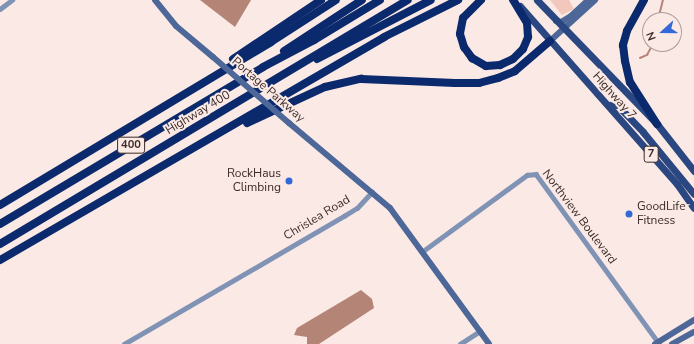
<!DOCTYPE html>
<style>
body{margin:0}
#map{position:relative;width:694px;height:344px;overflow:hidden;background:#fae9e5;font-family:"Nunito Sans",sans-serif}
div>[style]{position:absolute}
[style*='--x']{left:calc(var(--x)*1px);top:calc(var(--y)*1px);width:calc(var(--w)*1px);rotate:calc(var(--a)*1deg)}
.green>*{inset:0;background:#f2c8bc}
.water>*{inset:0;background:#b48477}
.stream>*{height:1.5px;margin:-0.75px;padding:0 0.75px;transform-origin:0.75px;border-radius:0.75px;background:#b48477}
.street>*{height:4.5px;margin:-2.25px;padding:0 2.25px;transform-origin:2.25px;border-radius:2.25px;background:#8193b5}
.secondary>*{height:6px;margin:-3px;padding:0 3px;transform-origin:3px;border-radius:3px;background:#4d6798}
.primary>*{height:7px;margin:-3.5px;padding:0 3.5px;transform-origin:3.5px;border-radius:3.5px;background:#2a4781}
.highway>*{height:8px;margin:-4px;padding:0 4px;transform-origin:4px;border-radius:4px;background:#0b2a6d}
.secondary-bridge>*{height:6px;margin:-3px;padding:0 3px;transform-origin:3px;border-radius:3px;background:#4d6798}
.dots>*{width:11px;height:11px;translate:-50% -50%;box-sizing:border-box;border:2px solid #fae9e5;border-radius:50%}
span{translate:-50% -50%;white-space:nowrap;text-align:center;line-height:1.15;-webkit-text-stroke:4px #fae9e5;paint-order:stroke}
.shield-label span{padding:1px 3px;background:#fae9e5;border:1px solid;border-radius:3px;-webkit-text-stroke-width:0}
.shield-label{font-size:11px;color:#3b2c27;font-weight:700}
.street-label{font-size:12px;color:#3b2c27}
.poi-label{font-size:12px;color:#3b2c27}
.right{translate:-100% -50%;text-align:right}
.left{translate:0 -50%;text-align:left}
.north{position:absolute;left:642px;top:12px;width:40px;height:40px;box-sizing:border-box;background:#fae9e5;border:1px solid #ae9d99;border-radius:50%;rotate:249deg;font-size:11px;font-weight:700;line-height:16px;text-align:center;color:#3b2c27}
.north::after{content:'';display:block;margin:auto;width:14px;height:18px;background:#3368d7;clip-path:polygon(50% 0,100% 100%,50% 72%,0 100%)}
</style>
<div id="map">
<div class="green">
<div style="clip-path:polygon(550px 0,569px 0,574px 9px,562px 15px)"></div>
</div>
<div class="water">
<div style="clip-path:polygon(200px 0,251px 0,235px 27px)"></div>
<div style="clip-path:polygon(361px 290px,372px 299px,374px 308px,319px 344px,307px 344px,307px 337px,294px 335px,297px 328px)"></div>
</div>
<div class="stream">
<div style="--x:658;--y:20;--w:21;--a:-76"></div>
<div style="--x:640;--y:58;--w:8;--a:-23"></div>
<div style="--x:647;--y:55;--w:13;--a:-61"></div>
</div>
<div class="street">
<div style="--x:0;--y:9;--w:15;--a:-37"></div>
<div style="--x:423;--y:251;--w:129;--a:-36.2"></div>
<div style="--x:527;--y:175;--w:9;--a:-6"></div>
<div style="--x:536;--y:174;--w:209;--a:54"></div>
<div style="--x:124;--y:344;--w:255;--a:-30.2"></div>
<div style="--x:344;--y:216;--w:15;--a:-32"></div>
<div style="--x:357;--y:208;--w:22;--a:-47"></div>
<div style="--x:460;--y:344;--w:24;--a:-33"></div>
</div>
<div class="secondary">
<div style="--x:155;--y:0;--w:33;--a:51"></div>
<div style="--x:176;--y:26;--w:48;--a:40"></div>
<div style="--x:556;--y:21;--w:5;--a:11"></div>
<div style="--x:561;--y:22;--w:12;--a:-31"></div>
<div style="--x:571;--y:16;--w:23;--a:-43"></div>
<div style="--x:550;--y:41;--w:61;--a:-42.3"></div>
<div style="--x:289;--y:123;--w:132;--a:40.1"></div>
<div style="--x:390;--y:208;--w:168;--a:53.9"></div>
<div style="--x:655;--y:344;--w:46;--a:-31.6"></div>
<div style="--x:672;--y:344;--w:25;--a:-29"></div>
</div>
<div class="primary">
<div style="--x:537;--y:0;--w:173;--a:45.9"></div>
<div style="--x:657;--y:124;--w:60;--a:51.8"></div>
<div style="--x:520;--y:6;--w:237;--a:48.6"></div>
<div style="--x:677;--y:184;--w:29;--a:55"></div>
<div style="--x:610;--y:105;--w:13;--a:23"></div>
<div style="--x:622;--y:110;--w:30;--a:46"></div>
<div style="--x:643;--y:132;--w:80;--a:50.6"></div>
</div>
<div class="highway">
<div style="--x:481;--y:0;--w:25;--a:135"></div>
<div style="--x:463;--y:18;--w:16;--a:101"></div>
<div style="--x:460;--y:34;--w:14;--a:73"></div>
<div style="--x:464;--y:47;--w:14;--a:54"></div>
<div style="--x:472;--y:58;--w:16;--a:30"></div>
<div style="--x:486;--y:66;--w:14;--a:-4"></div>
<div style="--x:500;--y:65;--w:14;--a:-25"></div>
<div style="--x:513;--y:59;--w:14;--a:-45"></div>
<div style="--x:523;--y:49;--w:13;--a:-67"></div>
<div style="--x:528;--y:37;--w:14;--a:-94"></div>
<div style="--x:527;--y:23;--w:27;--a:-121"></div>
<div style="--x:644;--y:0;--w:35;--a:119"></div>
<div style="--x:627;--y:31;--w:15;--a:106"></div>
<div style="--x:623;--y:45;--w:16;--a:83"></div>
<div style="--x:625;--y:61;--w:22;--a:77"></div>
<div style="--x:630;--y:82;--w:50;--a:57.3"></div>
<div style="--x:284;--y:51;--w:93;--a:-33.2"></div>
<div style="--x:233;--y:59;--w:106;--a:-33.8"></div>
<div style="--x:317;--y:59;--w:128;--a:-27.4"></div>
<div style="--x:247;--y:123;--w:86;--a:-24.8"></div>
<div style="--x:325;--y:87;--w:37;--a:-13"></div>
<div style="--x:361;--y:79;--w:94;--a:2.4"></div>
<div style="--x:455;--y:83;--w:24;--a:0"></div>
<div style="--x:479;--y:83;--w:20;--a:-15"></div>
<div style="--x:498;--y:78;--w:18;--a:-22"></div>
<div style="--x:515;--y:71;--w:46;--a:-40.6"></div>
<div style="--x:0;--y:205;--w:316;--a:-31"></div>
<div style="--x:271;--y:42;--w:77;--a:-32.9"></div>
<div style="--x:0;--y:224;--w:306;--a:-30.8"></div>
<div style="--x:263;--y:67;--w:58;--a:-27.9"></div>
<div style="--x:314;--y:40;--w:77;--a:-31.2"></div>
<div style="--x:0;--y:244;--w:475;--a:-30.9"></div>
<div style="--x:0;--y:260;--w:444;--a:-30.1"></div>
<div style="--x:384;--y:37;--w:83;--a:-26.6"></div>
</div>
<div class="secondary-bridge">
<div style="--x:213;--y:57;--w:101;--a:41"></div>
</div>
<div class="dots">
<div style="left:289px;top:181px;background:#3368d7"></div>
<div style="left:629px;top:214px;background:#3368d7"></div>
</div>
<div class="shield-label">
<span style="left:131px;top:145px">400</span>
<span style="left:651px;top:154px">7</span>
</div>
<div class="street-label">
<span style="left:268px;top:90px;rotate:41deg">Portage Parkway</span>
<span style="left:614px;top:96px;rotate:48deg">Highway 7</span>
<span style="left:198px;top:113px;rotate:-31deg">Highway 400</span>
<span style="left:579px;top:217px;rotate:53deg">Northview Boulevard</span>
<span style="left:317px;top:218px;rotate:-31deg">Chrislea Road</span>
</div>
<div class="poi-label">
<span class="right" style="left:281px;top:181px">RockHaus<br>Climbing</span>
<span class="left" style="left:637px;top:214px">GoodLife<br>Fitness</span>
</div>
<div class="north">N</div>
</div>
